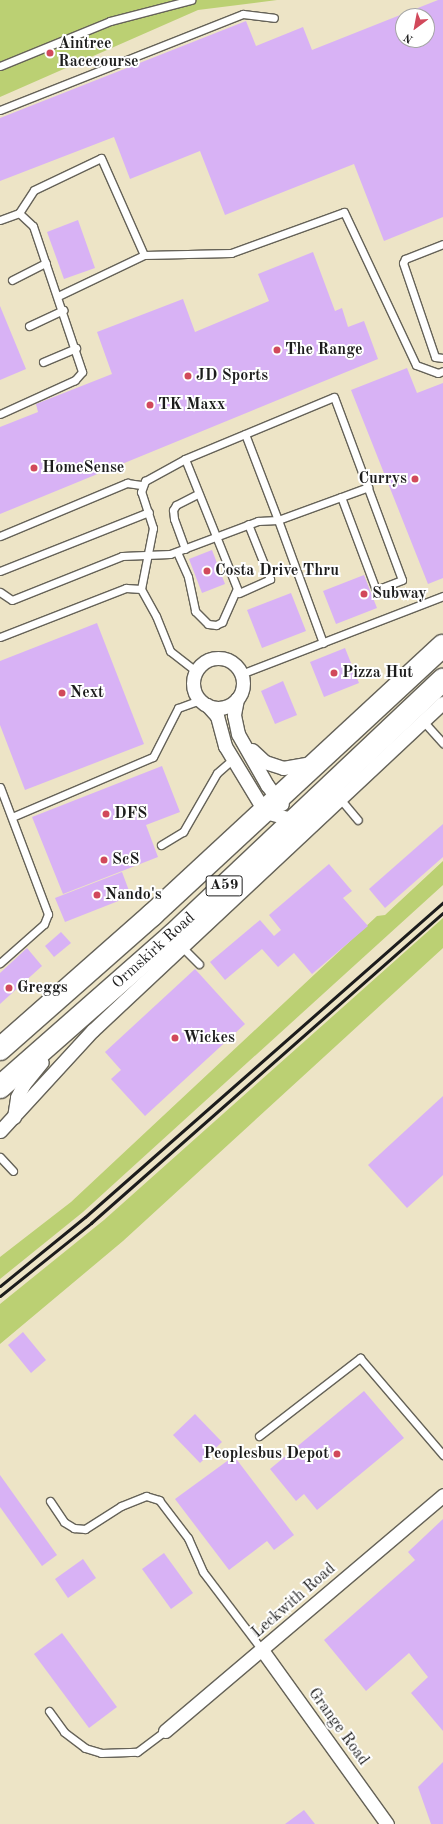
<!DOCTYPE html>
<style>
body{margin:0}
#map{position:relative;width:443px;height:1824px;overflow:hidden;background:#ede4c6;font-family:"Old Standard TT",serif}
div>[style]{position:absolute}
[style*='--x']{left:calc(var(--x)*1px);top:calc(var(--y)*1px);width:calc(var(--w)*1px);rotate:calc(var(--a)*1deg)}
.green>*{inset:0;background:#bbd073}
.building>*{inset:0;background:#d8b2f5}
.roads{filter:drop-shadow(1px 0 #656258) drop-shadow(-1px 0 #656258) drop-shadow(0 1px #656258) drop-shadow(0 -1px #656258)}
.service>*{height:7px;margin:-3.5px;padding:0 3.5px;transform-origin:3.5px;border-radius:3.5px;background:#fff}
.minor>*{height:13px;margin:-6.5px;padding:0 6.5px;transform-origin:6.5px;border-radius:6.5px;background:#fff}
.minor>.ring{margin:-6.5px;padding:0;box-sizing:content-box;background:none;border:13px solid #fff;border-radius:50%}
.trunk>*{height:22px;margin:-11px;padding:0 11px;transform-origin:11px;border-radius:11px;background:#fff}
.rail>*{height:3px;margin:-1.5px;padding:0 1.5px;transform-origin:1.5px;border-radius:1.5px;background:#1c1c1c}
.dots>*{width:11px;height:11px;translate:-50% -50%;box-sizing:border-box;border:2px solid #fff;border-radius:50%}
span{translate:-50% -50%;white-space:nowrap;text-align:center;line-height:1.15;-webkit-text-stroke:4px #fff;paint-order:stroke}
.shield-label span{padding:1px 3px;background:#fff;border:1px solid;border-radius:3px;-webkit-text-stroke-width:0}
.shield-label{font-size:15px;color:#1c1c1c;font-weight:700}
.poi-label{font-size:16px;color:#1c1c1c;font-weight:700}
.left{translate:0 -50%;text-align:left}
.right{translate:-100% -50%;text-align:right}
.street-label{font-size:16px;color:#1c1c1c}
.north{position:absolute;left:395px;top:8px;width:40px;height:40px;box-sizing:border-box;background:#fff;border:1px solid #a4a4a4;border-radius:50%;rotate:212deg;font-size:11px;font-weight:700;line-height:16px;text-align:center;color:#1c1c1c}
.north::after{content:'';display:block;margin:auto;width:14px;height:18px;background:#d1495b;clip-path:polygon(50% 0,100% 100%,50% 72%,0 100%)}
</style>
<div id="map">
<div class="green">
<div style="clip-path:polygon(0 0,277px 0,198px 10px,0 97px)"></div>
<div style="clip-path:polygon(443px 861px,443px 885px,83px 1212px,0 1279px,0 1257px,71px 1202px,377px 916px,385px 915px)"></div>
<div style="clip-path:polygon(443px 918px,443px 948px,123px 1241px,0 1344px,0 1304px,104px 1220px)"></div>
</div>
<div class="building">
<div style="clip-path:polygon(evenodd,438px 0,443px 0,443px 217px,384px 241px,354px 164px,225px 215px,200px 151px,130px 179px,114px 137px,0 181px,0 118px,246px 21px,256px 46px,303px 27px,312px 50px,438px 0,403px 16px,427px 16px,427px 40px,403px 40px,403px 16px)"></div>
<div style="clip-path:polygon(78px 220px,95px 268px,64px 279px,47px 232px)"></div>
<div style="clip-path:polygon(313px 252px,335px 311px,342px 308px,348px 327px,364px 321px,378px 359px,0 514px,0 427px,38px 412px,36px 404px,112px 374px,97px 332px,183px 299px,195px 332px,269px 301px,258px 274px)"></div>
<div style="clip-path:polygon(0 306px,26px 369px,0 380px)"></div>
<div style="clip-path:polygon(407px 368px,417px 393px,443px 383px,443px 578px,428px 584px,351px 390px)"></div>
<div style="clip-path:polygon(212px 550px,225px 584px,202px 593px,189px 559px)"></div>
<div style="clip-path:polygon(364px 575px,377px 608px,336px 624px,323px 591px)"></div>
<div style="clip-path:polygon(291px 593px,306px 631px,262px 648px,247px 610px)"></div>
<div style="clip-path:polygon(97px 623px,144px 744px,25px 790px,0 725px,0 661px)"></div>
<div style="clip-path:polygon(345px 648px,359px 683px,324px 697px,310px 662px)"></div>
<div style="clip-path:polygon(283px 681px,297px 715px,275px 724px,261px 691px)"></div>
<div style="clip-path:polygon(162px 766px,180px 812px,146px 825px,158px 857px,63px 894px,32px 817px)"></div>
<div style="clip-path:polygon(443px 824px,443px 857px,385px 908px,369px 889px)"></div>
<div style="clip-path:polygon(329px 864px,352px 891px,343px 898px,368px 926px,312px 974px,294px 953px,278px 967px,262px 949px,225px 980px,210px 962px,260px 920px,274px 936px,281px 930px,269px 915px)"></div>
<div style="clip-path:polygon(122px 872px,131px 896px,65px 922px,55px 898px)"></div>
<div style="clip-path:polygon(61px 932px,71px 943px,54px 957px,45px 946px)"></div>
<div style="clip-path:polygon(27px 948px,42px 966px,0 1004px,0 973px)"></div>
<div style="clip-path:polygon(195px 969px,245px 1024px,145px 1116px,111px 1079px,121px 1070px,105px 1052px)"></div>
<div style="clip-path:polygon(443px 1096px,443px 1175px,407px 1208px,368px 1165px)"></div>
<div style="clip-path:polygon(23px 1332px,46px 1360px,31px 1373px,8px 1345px)"></div>
<div style="clip-path:polygon(364px 1391px,404px 1438px,317px 1510px,304px 1494px,296px 1501px,270px 1469px)"></div>
<div style="clip-path:polygon(195px 1414px,222px 1442px,200px 1463px,173px 1435px)"></div>
<div style="clip-path:polygon(234px 1456px,294px 1535px,274px 1550px,267px 1541px,229px 1570px,175px 1499px)"></div>
<div style="clip-path:polygon(0 1475px,57px 1555px,42px 1566px,0 1507px)"></div>
<div style="clip-path:polygon(443px 1519px,443px 1731px,411px 1693px,428px 1677px,409px 1653px,366px 1691px,324px 1640px,415px 1560px,408px 1552px)"></div>
<div style="clip-path:polygon(164px 1553px,193px 1593px,171px 1609px,142px 1569px)"></div>
<div style="clip-path:polygon(83px 1559px,96px 1578px,68px 1598px,55px 1579px)"></div>
<div style="clip-path:polygon(62px 1633px,117px 1707px,89px 1728px,34px 1654px)"></div>
<div style="clip-path:polygon(443px 1762px,443px 1824px,431px 1824px,418px 1787px)"></div>
<div style="clip-path:polygon(304px 1810px,315px 1824px,285px 1824px)"></div>
</div>
<div class="roads">
<div class="service">
<div style="--x:0;--y:66;--w:119;--a:-22.2"></div>
<div style="--x:110;--y:21;--w:84;--a:-14.5"></div>
<div style="--x:0;--y:110;--w:261;--a:-21.6"></div>
<div style="--x:243;--y:14;--w:31;--a:7"></div>
<div style="--x:19;--y:213;--w:27;--a:-57"></div>
<div style="--x:34;--y:190;--w:74;--a:-25.5"></div>
<div style="--x:101;--y:158;--w:106;--a:66.1"></div>
<div style="--x:0;--y:220;--w:20;--a:-20"></div>
<div style="--x:19;--y:213;--w:19;--a:43"></div>
<div style="--x:33;--y:226;--w:154;--a:71.4"></div>
<div style="--x:82;--y:372;--w:11;--a:131"></div>
<div style="--x:75;--y:380;--w:82;--a:155.6"></div>
<div style="--x:443;--y:244;--w:41;--a:158.5"></div>
<div style="--x:405;--y:259;--w:4;--a:117"></div>
<div style="--x:403;--y:263;--w:99;--a:71.2"></div>
<div style="--x:435;--y:357;--w:8;--a:7"></div>
<div style="--x:12;--y:280;--w:38;--a:-27"></div>
<div style="--x:58;--y:296;--w:95;--a:-25.5"></div>
<div style="--x:144;--y:255;--w:87;--a:-1.3"></div>
<div style="--x:231;--y:253;--w:120;--a:-19.9"></div>
<div style="--x:344;--y:212;--w:169;--a:64.8"></div>
<div style="--x:416;--y:365;--w:23;--a:20"></div>
<div style="--x:438;--y:373;--w:5;--a:-22"></div>
<div style="--x:29;--y:326;--w:38;--a:-25"></div>
<div style="--x:43;--y:362;--w:36;--a:-23"></div>
<div style="--x:185;--y:459;--w:144;--a:68.1"></div>
<div style="--x:239;--y:593;--w:34;--a:-24"></div>
<div style="--x:270;--y:579;--w:59;--a:-111.8"></div>
<div style="--x:341;--y:497;--w:29;--a:-20"></div>
<div style="--x:0;--y:536;--w:138;--a:-22.7"></div>
<div style="--x:127;--y:483;--w:14;--a:8"></div>
<div style="--x:185;--y:549;--w:32;--a:-110"></div>
<div style="--x:174;--y:519;--w:9;--a:-96"></div>
<div style="--x:173;--y:510;--w:6;--a:-59"></div>
<div style="--x:176;--y:505;--w:25;--a:-27"></div>
<div style="--x:177;--y:552;--w:27;--a:66"></div>
<div style="--x:188;--y:577;--w:35;--a:78"></div>
<div style="--x:195;--y:611;--w:18;--a:45"></div>
<div style="--x:208;--y:624;--w:8;--a:7"></div>
<div style="--x:216;--y:625;--w:7;--a:-27"></div>
<div style="--x:222;--y:622;--w:36;--a:-66"></div>
<div style="--x:0;--y:571;--w:160;--a:-21.6"></div>
<div style="--x:141;--y:589;--w:62;--a:-78.9"></div>
<div style="--x:153;--y:528;--w:38;--a:-108"></div>
<div style="--x:141;--y:492;--w:12;--a:-70"></div>
<div style="--x:145;--y:481;--w:46;--a:-28.8"></div>
<div style="--x:185;--y:459;--w:161;--a:-22.6"></div>
<div style="--x:334;--y:397;--w:195;--a:69.6"></div>
<div style="--x:402;--y:580;--w:28;--a:159"></div>
<div style="--x:376;--y:590;--w:99;--a:-110.6"></div>
<div style="--x:341;--y:497;--w:67;--a:159.9"></div>
<div style="--x:278;--y:520;--w:131;--a:69.9"></div>
<div style="--x:0;--y:592;--w:14;--a:34"></div>
<div style="--x:12;--y:600;--w:118;--a:-21.8"></div>
<div style="--x:122;--y:556;--w:48;--a:-2.4"></div>
<div style="--x:170;--y:554;--w:94;--a:-20.6"></div>
<div style="--x:258;--y:521;--w:20;--a:-3"></div>
<div style="--x:278;--y:520;--w:92;--a:-111"></div>
<div style="--x:0;--y:637;--w:135;--a:-21.3"></div>
<div style="--x:126;--y:588;--w:15;--a:4"></div>
<div style="--x:141;--y:589;--w:31;--a:61"></div>
<div style="--x:156;--y:616;--w:38;--a:68"></div>
<div style="--x:170;--y:651;--w:33;--a:38"></div>
<div style="--x:241;--y:674;--w:217;--a:-21.1"></div>
<div style="--x:423;--y:721;--w:30;--a:48"></div>
<div style="--x:0;--y:787;--w:136;--a:69.3"></div>
<div style="--x:48;--y:914;--w:11;--a:112"></div>
<div style="--x:44;--y:924;--w:59;--a:138.4"></div>
<div style="--x:341;--y:800;--w:26;--a:50"></div>
<div style="--x:12;--y:817;--w:153;--a:-23.1"></div>
<div style="--x:153;--y:757;--w:55;--a:-63"></div>
<div style="--x:178;--y:708;--w:23;--a:-20"></div>
<div style="--x:161;--y:845;--w:26;--a:-31"></div>
<div style="--x:183;--y:832;--w:68;--a:-60"></div>
<div style="--x:217;--y:773;--w:21;--a:-41"></div>
<div style="--x:182;--y:947;--w:24;--a:45"></div>
<div style="--x:0;--y:1157;--w:19;--a:47"></div>
<div style="--x:259;--y:1436;--w:128;--a:-37.7"></div>
<div style="--x:360;--y:1358;--w:128;--a:49.4"></div>
<div style="--x:50;--y:1501;--w:25;--a:56"></div>
<div style="--x:64;--y:1522;--w:12;--a:31"></div>
<div style="--x:74;--y:1528;--w:11;--a:5"></div>
<div style="--x:85;--y:1529;--w:43;--a:-32.6"></div>
<div style="--x:121;--y:1506;--w:27;--a:-22"></div>
<div style="--x:146;--y:1496;--w:14;--a:17"></div>
<div style="--x:159;--y:1500;--w:48;--a:52.7"></div>
<div style="--x:188;--y:1538;--w:37;--a:66"></div>
<div style="--x:203;--y:1572;--w:98;--a:52.9"></div>
<div style="--x:49;--y:1711;--w:26;--a:54"></div>
<div style="--x:64;--y:1732;--w:26;--a:37"></div>
<div style="--x:85;--y:1748;--w:17;--a:17"></div>
<div style="--x:101;--y:1753;--w:36;--a:-2"></div>
<div style="--x:137;--y:1752;--w:35;--a:-37"></div>
</div>
<div class="minor">
<div class="ring" style="left:193px;top:658px;width:37px;height:37px"></div>
<div style="--x:237;--y:699;--w:16;--a:101"></div>
<div style="--x:234;--y:715;--w:19;--a:78"></div>
<div style="--x:238;--y:734;--w:59;--a:60.4"></div>
<div style="--x:267;--y:785;--w:24;--a:52"></div>
<div style="--x:207;--y:705;--w:15;--a:48"></div>
<div style="--x:217;--y:716;--w:31;--a:75"></div>
<div style="--x:225;--y:746;--w:77;--a:58.8"></div>
<div style="--x:265;--y:812;--w:30;--a:15"></div>
<div style="--x:252;--y:750;--w:18;--a:43"></div>
<div style="--x:265;--y:762;--w:19;--a:18"></div>
<div style="--x:283;--y:768;--w:29;--a:-10"></div>
<div style="--x:14;--y:1117;--w:20;--a:-81"></div>
<div style="--x:17;--y:1097;--w:15;--a:-62"></div>
<div style="--x:24;--y:1084;--w:28;--a:-51"></div>
<div style="--x:0;--y:1131;--w:137;--a:-47.4"></div>
<div style="--x:93;--y:1030;--w:479;--a:-43.1"></div>
<div style="--x:262;--y:1650;--w:214;--a:54.3"></div>
<div style="--x:165;--y:1731;--w:365;--a:-40.3"></div>
</div>
<div class="trunk">
<div style="--x:0;--y:1049;--w:203;--a:-41.4"></div>
<div style="--x:152;--y:915;--w:396;--a:-42.8"></div>
<div style="--x:0;--y:1087;--w:229;--a:-41.3"></div>
<div style="--x:172;--y:936;--w:373;--a:-43.4"></div>
</div>
</div>
<div class="rail">
<div style="--x:0;--y:1286;--w:109;--a:-39.1"></div>
<div style="--x:85;--y:1217;--w:477;--a:-41.3"></div>
<div style="--x:0;--y:1296;--w:117;--a:-38.7"></div>
<div style="--x:91;--y:1223;--w:469;--a:-41.4"></div>
</div>
<div class="dots">
<div style="left:50px;top:53px;background:#d1495b"></div>
<div style="left:277px;top:350px;background:#d1495b"></div>
<div style="left:188px;top:376px;background:#d1495b"></div>
<div style="left:150px;top:405px;background:#d1495b"></div>
<div style="left:34px;top:468px;background:#d1495b"></div>
<div style="left:415px;top:479px;background:#d1495b"></div>
<div style="left:207px;top:571px;background:#d1495b"></div>
<div style="left:364px;top:594px;background:#d1495b"></div>
<div style="left:334px;top:673px;background:#d1495b"></div>
<div style="left:62px;top:693px;background:#d1495b"></div>
<div style="left:106px;top:814px;background:#d1495b"></div>
<div style="left:104px;top:860px;background:#d1495b"></div>
<div style="left:97px;top:895px;background:#d1495b"></div>
<div style="left:9px;top:988px;background:#d1495b"></div>
<div style="left:175px;top:1038px;background:#d1495b"></div>
<div style="left:337px;top:1454px;background:#d1495b"></div>
</div>
<div class="shield-label">
<span style="left:224px;top:886px">A59</span>
</div>
<div class="poi-label">
<span class="left" style="left:58px;top:53px">Aintree<br>Racecourse</span>
<span class="left" style="left:285px;top:350px">The Range</span>
<span class="left" style="left:196px;top:376px">JD Sports</span>
<span class="left" style="left:158px;top:405px">TK Maxx</span>
<span class="left" style="left:42px;top:468px">HomeSense</span>
<span class="right" style="left:407px;top:479px">Currys</span>
<span class="left" style="left:215px;top:571px">Costa Drive Thru</span>
<span class="left" style="left:372px;top:594px">Subway</span>
<span class="left" style="left:342px;top:673px">Pizza Hut</span>
<span class="left" style="left:70px;top:693px">Next</span>
<span class="left" style="left:114px;top:814px">DFS</span>
<span class="left" style="left:112px;top:860px">ScS</span>
<span class="left" style="left:105px;top:895px">Nando's</span>
<span class="left" style="left:17px;top:988px">Greggs</span>
<span class="left" style="left:183px;top:1038px">Wickes</span>
<span class="right" style="left:329px;top:1454px">Peoplesbus Depot</span>
</div>
<div class="street-label">
<span style="left:154px;top:951px;rotate:-42deg">Ormskirk Road</span>
<span style="left:294px;top:1601px;rotate:-41deg">Leckwith Road</span>
<span style="left:338px;top:1727px;rotate:54deg">Grange Road</span>
</div>
<div class="north">N</div>
</div>
